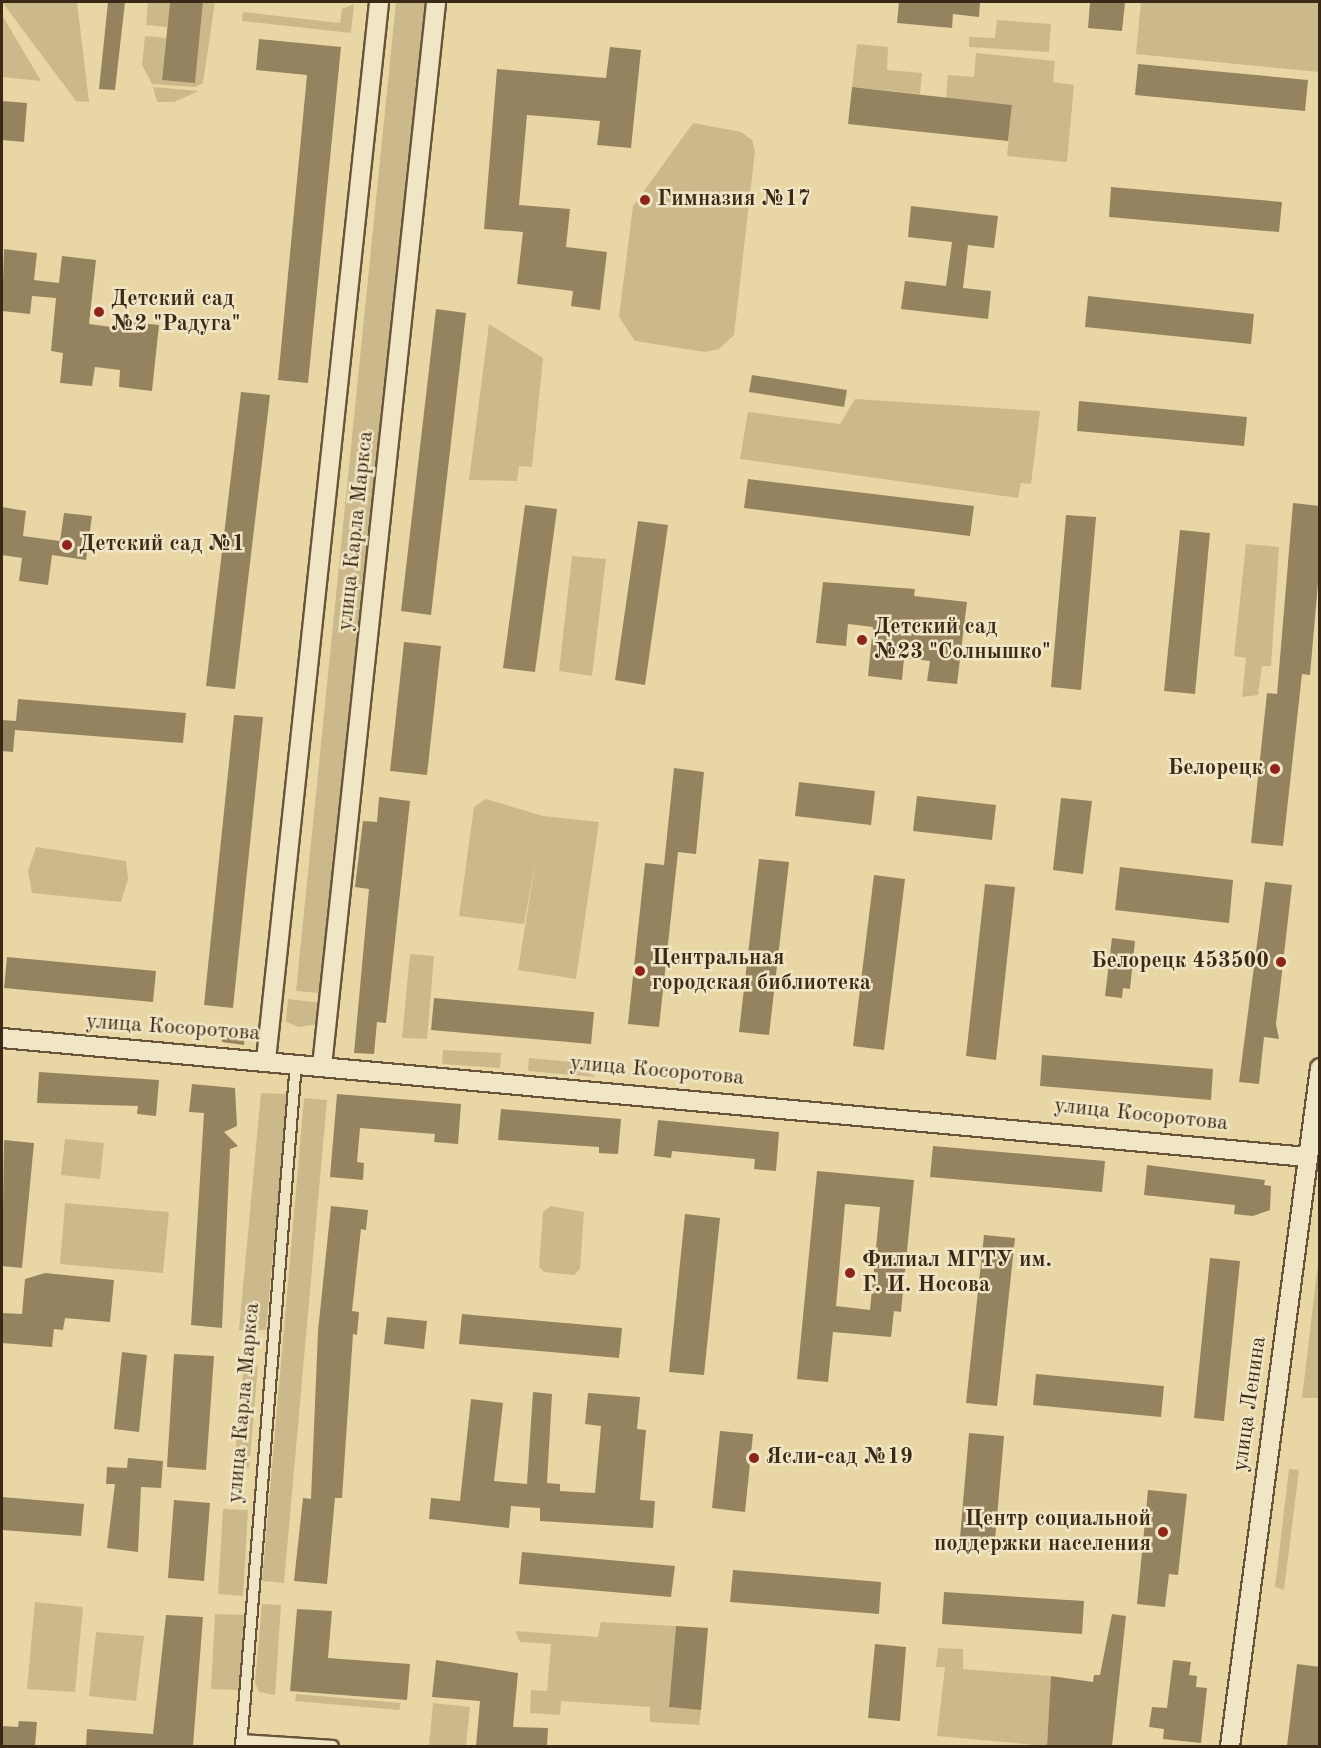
<!DOCTYPE html>
<meta charset="utf-8">
<style>
body{margin:0}
#map{position:relative;width:1321px;height:1748px;overflow:hidden;background:#e8d7a4;font-family:"Old Standard TT",serif}
div>[style]{position:absolute}
[style*='--x']{left:calc(var(--x)*1px);top:calc(var(--y)*1px);width:calc(var(--w)*1px);rotate:calc(var(--a)*1deg)}
.green>*{inset:0;background:#cbb98c}
.building>*{inset:0;background:#958360}
.roads{filter:drop-shadow(2px 0 #67543a) drop-shadow(-2px 0 #67543a) drop-shadow(0 2px #67543a) drop-shadow(0 -2px #67543a)}
.pedestrian>*{height:10px;margin:-5px;padding:0 5px;transform-origin:5px;border-radius:5px;background:#f0e5c4}
.tertiary>*{height:18px;margin:-9px;padding:0 9px;transform-origin:9px;border-radius:9px;background:#f0e5c4}
.dots>*{width:16px;height:16px;translate:-50% -50%;box-sizing:border-box;border:3px solid #f0e5c4;border-radius:50%}
span{translate:-50% -50%;white-space:nowrap;text-align:center;line-height:1.15;-webkit-text-stroke:5px #f0e5c4;paint-order:stroke}
.poi-label{font-size:22px;color:#3c2817;font-weight:700}
.left{translate:0 -50%;text-align:left}
.right{translate:-100% -50%;text-align:right}
.street-label{font-size:22px;color:#3c2817}
.frame{position:absolute;inset:0;border:3px solid #3c2817;pointer-events:none}
</style>
<div id="map">
<div class="green">
<div style="clip-path:polygon(2px 2px,77px 2px,89px 102px,76px 101px)"></div>
<div style="clip-path:polygon(148px 2px,170px 2px,167px 27px,146px 25px)"></div>
<div style="clip-path:polygon(203px 2px,215px 2px,203px 83px,195px 87px,152px 84px,142px 65px,145px 36px,166px 38px,162px 79px,195px 82px)"></div>
<div style="clip-path:polygon(396px 2px,425px 2px,319px 993px,296px 991px)"></div>
<div style="clip-path:polygon(1141px 2px,1319px 2px,1319px 72px,1136px 54px)"></div>
<div style="clip-path:polygon(354px 4px,351px 33px,242px 21px,243px 12px,340px 23px,342px 9px)"></div>
<div style="clip-path:polygon(2px 15px,41px 81px,2px 77px)"></div>
<div style="clip-path:polygon(997px 20px,1051px 24px,1049px 52px,969px 47px,969px 37px,995px 38px)"></div>
<div style="clip-path:polygon(857px 44px,888px 47px,887px 70px,922px 73px,920px 94px,852px 87px)"></div>
<div style="clip-path:polygon(976px 53px,1055px 61px,1053px 82px,1074px 85px,1067px 162px,1007px 156px,1012px 105px,946px 99px,948px 75px,974px 77px)"></div>
<div style="clip-path:polygon(153px 87px,199px 91px,174px 102px,157px 102px)"></div>
<div style="clip-path:polygon(693px 123px,741px 132px,752px 140px,755px 151px,734px 335px,719px 349px,705px 352px,635px 341px,619px 317px,633px 206px)"></div>
<div style="clip-path:polygon(489px 324px,543px 358px,532px 467px,519px 466px,517px 481px,469px 480px)"></div>
<div style="clip-path:polygon(855px 399px,1040px 411px,1031px 484px,1021px 483px,1018px 498px,740px 459px,748px 412px,840px 424px)"></div>
<div style="clip-path:polygon(1246px 544px,1279px 547px,1271px 666px,1262px 666px,1258px 695px,1242px 697px,1246px 658px,1234px 656px)"></div>
<div style="clip-path:polygon(572px 556px,606px 559px,592px 676px,559px 671px)"></div>
<div style="clip-path:polygon(486px 799px,543px 816px,599px 822px,576px 979px,518px 970px,537px 852px,524px 924px,459px 916px,474px 807px)"></div>
<div style="clip-path:polygon(36px 847px,126px 861px,128px 879px,121px 902px,32px 893px,28px 871px)"></div>
<div style="clip-path:polygon(410px 954px,434px 956px,427px 1039px,402px 1038px)"></div>
<div style="clip-path:polygon(288px 999px,321px 1003px,318px 1024px,299px 1027px,286px 1022px)"></div>
<div style="clip-path:polygon(443px 1050px,501px 1053px,500px 1068px,442px 1064px)"></div>
<div style="clip-path:polygon(529px 1058px,595px 1064px,594px 1077px,528px 1071px)"></div>
<div style="clip-path:polygon(261px 1093px,288px 1094px,266px 1330px,239px 1330px)"></div>
<div style="clip-path:polygon(304px 1098px,327px 1100px,284px 1583px,262px 1581px)"></div>
<div style="clip-path:polygon(65px 1139px,104px 1143px,100px 1179px,61px 1175px)"></div>
<div style="clip-path:polygon(65px 1203px,169px 1212px,163px 1273px,60px 1264px)"></div>
<div style="clip-path:polygon(551px 1206px,584px 1212px,580px 1269px,574px 1275px,544px 1272px,539px 1267px,543px 1212px)"></div>
<div style="clip-path:polygon(1319px 1255px,1319px 1398px,1302px 1398px)"></div>
<div style="clip-path:polygon(244px 1364px,258px 1365px,249px 1468px,234px 1466px)"></div>
<div style="clip-path:polygon(1289px 1469px,1299px 1470px,1284px 1590px,1275px 1587px)"></div>
<div style="clip-path:polygon(223px 1509px,248px 1510px,243px 1596px,218px 1594px)"></div>
<div style="clip-path:polygon(35px 1602px,83px 1607px,75px 1692px,27px 1689px)"></div>
<div style="clip-path:polygon(262px 1604px,281px 1605px,275px 1695px,259px 1692px,255px 1683px)"></div>
<div style="clip-path:polygon(215px 1614px,244px 1615px,241px 1690px,211px 1689px)"></div>
<div style="clip-path:polygon(601px 1622px,676px 1626px,669px 1707px,701px 1710px,699px 1725px,650px 1722px,650px 1707px,561px 1701px,560px 1715px,530px 1713px,531px 1690px,547px 1691px,551px 1644px,520px 1642px,515px 1631px,598px 1637px)"></div>
<div style="clip-path:polygon(96px 1632px,144px 1636px,136px 1701px,89px 1696px)"></div>
<div style="clip-path:polygon(938px 1648px,963px 1649px,963px 1669px,1051px 1676px,1047px 1746px,937px 1736px,945px 1667px,936px 1667px)"></div>
<div style="clip-path:polygon(296px 1694px,401px 1703px,399px 1710px,295px 1701px)"></div>
<div style="clip-path:polygon(433px 1703px,470px 1707px,466px 1746px,429px 1746px)"></div>
</div>
<div class="building">
<div style="clip-path:polygon(108px 2px,125px 2px,115px 90px,99px 89px)"></div>
<div style="clip-path:polygon(170px 2px,203px 2px,195px 83px,162px 80px)"></div>
<div style="clip-path:polygon(899px 2px,980px 2px,979px 17px,953px 14px,952px 28px,897px 23px)"></div>
<div style="clip-path:polygon(1090px 2px,1125px 2px,1122px 31px,1088px 28px)"></div>
<div style="clip-path:polygon(259px 39px,341px 47px,308px 383px,278px 380px,307px 75px,256px 70px)"></div>
<div style="clip-path:polygon(610px 47px,641px 50px,631px 148px,597px 145px,600px 121px,527px 115px,519px 205px,570px 209px,566px 247px,607px 252px,600px 310px,571px 306px,573px 291px,517px 284px,523px 232px,484px 229px,497px 69px,606px 78px)"></div>
<div style="clip-path:polygon(1138px 64px,1308px 80px,1305px 111px,1135px 95px)"></div>
<div style="clip-path:polygon(852px 87px,1012px 105px,1008px 141px,848px 124px)"></div>
<div style="clip-path:polygon(2px 101px,27px 103px,24px 142px,2px 140px)"></div>
<div style="clip-path:polygon(1111px 187px,1282px 202px,1279px 232px,1109px 217px)"></div>
<div style="clip-path:polygon(911px 206px,998px 216px,994px 248px,968px 245px,963px 288px,991px 291px,988px 319px,901px 309px,905px 281px,946px 286px,952px 242px,908px 237px)"></div>
<div style="clip-path:polygon(4px 249px,37px 253px,34px 280px,59px 283px,62px 256px,96px 260px,89px 324px,120px 328px,121px 321px,159px 325px,152px 391px,119px 387px,120px 370px,95px 367px,92px 386px,60px 383px,63px 353px,51px 351px,56px 298px,32px 296px,30px 314px,2px 311px)"></div>
<div style="clip-path:polygon(1088px 296px,1254px 314px,1251px 344px,1085px 327px)"></div>
<div style="clip-path:polygon(436px 309px,466px 313px,431px 615px,401px 611px)"></div>
<div style="clip-path:polygon(752px 375px,847px 390px,844px 407px,749px 392px)"></div>
<div style="clip-path:polygon(241px 392px,270px 395px,235px 689px,206px 686px)"></div>
<div style="clip-path:polygon(1079px 401px,1247px 417px,1244px 446px,1077px 431px)"></div>
<div style="clip-path:polygon(748px 479px,974px 506px,970px 536px,744px 508px)"></div>
<div style="clip-path:polygon(1293px 503px,1320px 506px,1320px 560px,1310px 675px,1302px 674px,1283px 846px,1251px 843px,1267px 693px,1277px 694px)"></div>
<div style="clip-path:polygon(525px 505px,557px 509px,535px 672px,503px 668px)"></div>
<div style="clip-path:polygon(2px 507px,26px 511px,23px 536px,60px 541px,64px 513px,92px 516px,86px 560px,52px 555px,48px 585px,19px 581px,22px 558px,2px 555px)"></div>
<div style="clip-path:polygon(1066px 515px,1096px 517px,1081px 690px,1051px 687px)"></div>
<div style="clip-path:polygon(638px 521px,668px 525px,645px 685px,615px 680px)"></div>
<div style="clip-path:polygon(1180px 530px,1210px 533px,1195px 694px,1164px 691px)"></div>
<div style="clip-path:polygon(823px 582px,915px 589px,914px 596px,967px 602px,957px 684px,927px 681px,930px 661px,904px 658px,902px 680px,868px 676px,873px 627px,848px 624px,846px 646px,816px 643px)"></div>
<div style="clip-path:polygon(404px 642px,441px 646px,427px 775px,390px 771px)"></div>
<div style="clip-path:polygon(18px 699px,186px 713px,183px 743px,15px 730px,13px 752px,2px 751px,2px 720px,16px 721px)"></div>
<div style="clip-path:polygon(234px 715px,263px 717px,233px 1008px,204px 1005px)"></div>
<div style="clip-path:polygon(674px 768px,704px 772px,696px 854px,678px 852px,659px 1027px,628px 1024px,645px 863px,664px 865px)"></div>
<div style="clip-path:polygon(799px 782px,875px 791px,871px 825px,795px 816px)"></div>
<div style="clip-path:polygon(917px 796px,996px 805px,992px 840px,913px 831px)"></div>
<div style="clip-path:polygon(379px 797px,410px 801px,386px 1023px,377px 1022px,374px 1054px,354px 1053px,369px 889px,355px 887px,363px 821px,377px 822px)"></div>
<div style="clip-path:polygon(1061px 798px,1092px 801px,1083px 874px,1053px 870px)"></div>
<div style="clip-path:polygon(759px 859px,789px 862px,769px 1035px,739px 1032px)"></div>
<div style="clip-path:polygon(1120px 867px,1233px 880px,1229px 923px,1115px 910px)"></div>
<div style="clip-path:polygon(874px 875px,905px 879px,884px 1050px,853px 1046px)"></div>
<div style="clip-path:polygon(1265px 882px,1292px 885px,1276px 1024px,1279px 1039px,1264px 1037px,1259px 1084px,1239px 1082px)"></div>
<div style="clip-path:polygon(985px 884px,1015px 887px,996px 1060px,966px 1056px)"></div>
<div style="clip-path:polygon(1112px 938px,1135px 941px,1130px 989px,1123px 988px,1122px 998px,1105px 996px)"></div>
<div style="clip-path:polygon(7px 957px,156px 971px,153px 1002px,4px 988px)"></div>
<div style="clip-path:polygon(434px 998px,594px 1012px,591px 1044px,431px 1030px)"></div>
<div style="clip-path:polygon(223px 1026px,246px 1028px,244px 1045px,222px 1042px)"></div>
<div style="clip-path:polygon(1042px 1055px,1213px 1069px,1211px 1100px,1040px 1086px)"></div>
<div style="clip-path:polygon(39px 1072px,159px 1080px,156px 1116px,137px 1114px,138px 1106px,37px 1103px)"></div>
<div style="clip-path:polygon(192px 1084px,235px 1088px,237px 1126px,224px 1132px,238px 1146px,230px 1149px,222px 1328px,191px 1325px,204px 1113px,189px 1112px)"></div>
<div style="clip-path:polygon(337px 1094px,461px 1104px,458px 1144px,434px 1142px,435px 1134px,360px 1128px,357px 1162px,364px 1163px,363px 1180px,330px 1177px)"></div>
<div style="clip-path:polygon(501px 1109px,621px 1119px,618px 1154px,599px 1153px,599px 1147px,498px 1140px)"></div>
<div style="clip-path:polygon(658px 1120px,779px 1132px,776px 1171px,754px 1169px,755px 1159px,672px 1151px,671px 1158px,654px 1156px)"></div>
<div style="clip-path:polygon(4px 1140px,34px 1143px,22px 1268px,2px 1266px)"></div>
<div style="clip-path:polygon(933px 1146px,1105px 1161px,1102px 1192px,930px 1177px)"></div>
<div style="clip-path:polygon(1147px 1165px,1265px 1180px,1264px 1185px,1271px 1186px,1270px 1210px,1253px 1216px,1234px 1214px,1235px 1205px,1144px 1195px)"></div>
<div style="clip-path:polygon(evenodd,817px 1171px,914px 1180px,901px 1312px,894px 1311px,891px 1337px,833px 1332px,828px 1382px,797px 1379px,817px 1171px,845px 1204px,880px 1207px,870px 1310px,836px 1306px,845px 1204px)"></div>
<div style="clip-path:polygon(331px 1206px,368px 1210px,366px 1230px,361px 1229px,352px 1311px,359px 1312px,357px 1335px,353px 1334px,342px 1498px,335px 1498px,327px 1584px,294px 1581px,303px 1498px,311px 1499px,318px 1331px)"></div>
<div style="clip-path:polygon(685px 1214px,720px 1218px,704px 1375px,669px 1372px)"></div>
<div style="clip-path:polygon(984px 1235px,1015px 1238px,997px 1406px,966px 1403px)"></div>
<div style="clip-path:polygon(1210px 1258px,1240px 1261px,1224px 1421px,1194px 1418px)"></div>
<div style="clip-path:polygon(45px 1273px,114px 1280px,110px 1322px,65px 1318px,63px 1330px,54px 1329px,52px 1347px,2px 1343px,2px 1313px,22px 1314px,25px 1279px)"></div>
<div style="clip-path:polygon(462px 1314px,622px 1328px,619px 1358px,459px 1344px)"></div>
<div style="clip-path:polygon(387px 1317px,427px 1321px,424px 1349px,384px 1344px)"></div>
<div style="clip-path:polygon(122px 1352px,147px 1355px,139px 1432px,114px 1429px)"></div>
<div style="clip-path:polygon(174px 1354px,214px 1356px,206px 1470px,167px 1467px)"></div>
<div style="clip-path:polygon(1036px 1374px,1164px 1386px,1161px 1417px,1033px 1405px)"></div>
<div style="clip-path:polygon(533px 1392px,552px 1394px,547px 1483px,560px 1484px,560px 1491px,595px 1493px,601px 1426px,585px 1424px,588px 1393px,640px 1397px,637px 1429px,646px 1430px,640px 1500px,655px 1501px,653px 1528px,540px 1521px,540px 1508px,511px 1506px,509px 1528px,429px 1519px,431px 1498px,460px 1501px,471px 1399px,503px 1403px,494px 1481px,527px 1484px)"></div>
<div style="clip-path:polygon(720px 1431px,753px 1434px,745px 1512px,712px 1508px)"></div>
<div style="clip-path:polygon(969px 1433px,1004px 1436px,994px 1552px,959px 1549px)"></div>
<div style="clip-path:polygon(128px 1458px,163px 1461px,161px 1488px,141px 1487px,138px 1552px,107px 1548px,115px 1484px,106px 1484px,107px 1467px,127px 1468px)"></div>
<div style="clip-path:polygon(1148px 1490px,1187px 1494px,1178px 1575px,1169px 1574px,1165px 1607px,1137px 1604px)"></div>
<div style="clip-path:polygon(2px 1497px,84px 1504px,81px 1536px,2px 1530px)"></div>
<div style="clip-path:polygon(174px 1500px,210px 1503px,204px 1581px,168px 1578px)"></div>
<div style="clip-path:polygon(522px 1552px,675px 1566px,671px 1597px,519px 1584px)"></div>
<div style="clip-path:polygon(733px 1570px,881px 1582px,879px 1614px,730px 1602px)"></div>
<div style="clip-path:polygon(944px 1592px,1084px 1601px,1082px 1634px,942px 1624px)"></div>
<div style="clip-path:polygon(297px 1609px,332px 1611px,328px 1658px,410px 1664px,407px 1700px,290px 1691px)"></div>
<div style="clip-path:polygon(1112px 1614px,1126px 1616px,1112px 1746px,1047px 1746px,1051px 1676px,1093px 1682px,1094px 1675px,1100px 1675px)"></div>
<div style="clip-path:polygon(166px 1615px,203px 1617px,193px 1746px,86px 1746px,87px 1729px,153px 1734px)"></div>
<div style="clip-path:polygon(676px 1626px,708px 1628px,701px 1710px,669px 1707px)"></div>
<div style="clip-path:polygon(875px 1644px,906px 1647px,900px 1721px,868px 1718px)"></div>
<div style="clip-path:polygon(436px 1660px,518px 1673px,513px 1727px,548px 1728px,547px 1746px,476px 1746px,480px 1701px,432px 1697px)"></div>
<div style="clip-path:polygon(1173px 1660px,1191px 1662px,1189px 1675px,1197px 1676px,1196px 1687px,1207px 1688px,1201px 1743px,1163px 1739px,1164px 1729px,1149px 1727px,1152px 1707px,1167px 1708px)"></div>
<div style="clip-path:polygon(1297px 1664px,1320px 1667px,1320px 1746px,1287px 1746px)"></div>
<div style="clip-path:polygon(19px 1721px,37px 1722px,35px 1746px,2px 1746px,2px 1726px,18px 1727px)"></div>
</div>
<div class="roads">
<div class="pedestrian">
<div style="--x:242;--y:1740;--w:91;--a:3.8"></div>
<div style="--x:241;--y:1746;--w:685;--a:-85.4"></div>
</div>
<div class="tertiary">
<div style="--x:2;--y:1038;--w:1311;--a:5.21"></div>
<div style="--x:266;--y:1060;--w:1064;--a:-83.9"></div>
<div style="--x:322;--y:1066;--w:1070;--a:-83.88"></div>
<div style="--x:1230;--y:1746;--w:684;--a:-82.44"></div>
</div>
</div>
<div class="dots">
<div style="left:645px;top:200px;background:#8f2418"></div>
<div style="left:99px;top:312px;background:#8f2418"></div>
<div style="left:67px;top:545px;background:#8f2418"></div>
<div style="left:862px;top:640px;background:#8f2418"></div>
<div style="left:1275px;top:769px;background:#8f2418"></div>
<div style="left:1281px;top:962px;background:#8f2418"></div>
<div style="left:640px;top:971px;background:#8f2418"></div>
<div style="left:850px;top:1273px;background:#8f2418"></div>
<div style="left:754px;top:1458px;background:#8f2418"></div>
<div style="left:1163px;top:1532px;background:#8f2418"></div>
</div>
<div class="poi-label">
<span class="left" style="left:657px;top:200px">Гимназия №17</span>
<span class="left" style="left:111px;top:312px">Детский сад<br>№2 "Радуга"</span>
<span class="left" style="left:79px;top:545px">Детский сад №1</span>
<span class="left" style="left:874px;top:640px">Детский сад<br>№23 "Солнышко"</span>
<span class="right" style="left:1263px;top:769px">Белорецк</span>
<span class="left" style="left:652px;top:971px">Центральная<br>городская библиотека</span>
<span class="right" style="left:1269px;top:962px">Белорецк 453500</span>
<span class="left" style="left:862px;top:1273px">Филиал МГТУ им.<br>Г. И. Носова</span>
<span class="left" style="left:766px;top:1458px">Ясли-сад №19</span>
<span class="right" style="left:1151px;top:1532px">Центр социальной<br>поддержки населения</span>
</div>
<div class="street-label">
<span style="left:356px;top:531px;rotate:-84deg">улица Карла Маркса</span>
<span style="left:173px;top:1028px;rotate:4deg">улица Косоротова</span>
<span style="left:657px;top:1071px;rotate:5deg">улица Косоротова</span>
<span style="left:1141px;top:1115px;rotate:6deg">улица Косоротова</span>
<span style="left:244px;top:1403px;rotate:-85deg">улица Карла Маркса</span>
<span style="left:1250px;top:1404px;rotate:-82deg">улица Ленина</span>
</div>
<div class="frame"></div>
</div>
